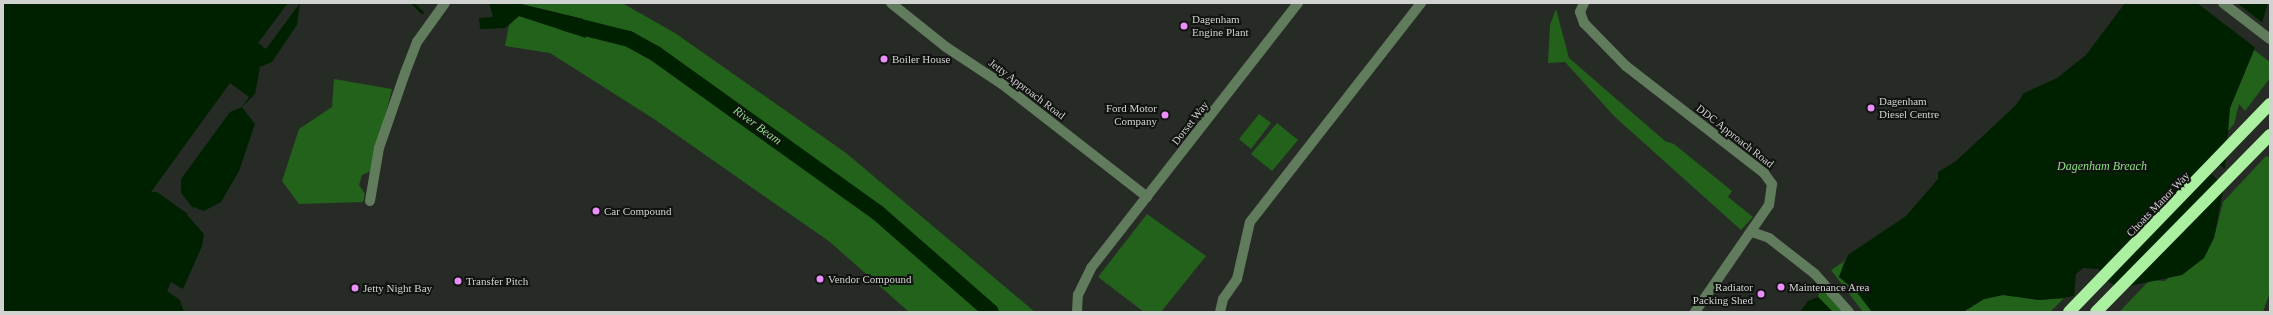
<!DOCTYPE html>
<style>
body{margin:0}
#map{position:relative;width:2273px;height:315px;overflow:hidden;background:#272b26;font-family:Georgia,serif}
div>[style]{position:absolute}
[style*='--x']{left:calc(var(--x)*1px);top:calc(var(--y)*1px);width:calc(var(--w)*1px);rotate:calc(var(--a)*1deg)}
.green>*{inset:0;background:#22621a}
.water>*{inset:0;background:#002100}
.pier>*{inset:0;background:#272b26}
.stream>*{height:2.5px;margin:-1.25px;padding:0 1.25px;transform-origin:1.25px;border-radius:1.25px;background:#002100}
.river>*{height:16px;margin:-8px;padding:0 8px;transform-origin:8px;border-radius:8px;background:#002100}
.minor>*{height:10px;margin:-5px;padding:0 5px;transform-origin:5px;border-radius:5px;background:#617c5d}
.highway>*{height:12px;margin:-6px;padding:0 6px;transform-origin:6px;border-radius:6px;background:#abefa1}
.dots>*{width:11px;height:11px;translate:-50% -50%;box-sizing:border-box;border:2px solid #111311;border-radius:50%}
span{translate:-50% -50%;white-space:nowrap;text-align:center;line-height:1.15;-webkit-text-stroke:4px #111311;paint-order:stroke}
.poi-label{font-size:11px;color:#d0d3d0}
.left{translate:0 -50%;text-align:left}
.right{translate:-100% -50%;text-align:right}
.street-label{font-size:11px;color:#d0d3d0}
.water-label{font-size:12px;color:#8ce181;font-style:italic}
.frame{position:absolute;inset:0;border:4px solid #d0d3d0;pointer-events:none}
</style>
<div id="map">
<div class="green">
<div style="clip-path:polygon(517px 3px,622px 3px,675px 33px,846px 153px,1035px 312px,909px 312px,830px 242px,654px 119px,550px 53px,505px 46px,509px 25px,519px 16px,586px 37px,583px 19px)"></div>
<div style="clip-path:polygon(1556px 9px,1569px 58px,1665px 141px,1674px 144px,1732px 191px,1728px 197px,1753px 217px,1741px 230px,1615px 117px,1565px 62px,1548px 63px,1550px 25px)"></div>
<div style="clip-path:polygon(2254px 50px,2270px 62px,2270px 78px,2245px 111px,2239px 104px,2234px 124px,2227px 132px,2230px 108px)"></div>
<div style="clip-path:polygon(334px 79px,392px 89px,371px 171px,362px 175px,359px 185px,365px 194px,363px 202px,299px 204px,282px 181px,299px 129px,332px 107px)"></div>
<div style="clip-path:polygon(1259px 114px,1271px 123px,1251px 149px,1239px 139px)"></div>
<div style="clip-path:polygon(1277px 123px,1298px 140px,1272px 171px,1251px 154px)"></div>
<div style="clip-path:polygon(2266px 156px,2270px 157px,2270px 292px,2263px 312px,2119px 312px,2150px 280px,2165px 281px,2214px 238px,2223px 202px)"></div>
<div style="clip-path:polygon(1147px 214px,1206px 256px,1161px 312px,1144px 312px,1098px 277px)"></div>
<div style="clip-path:polygon(1849px 258px,1844px 262px,1839px 277px,1856px 291px,1872px 312px,1863px 312px,1831px 270px)"></div>
<div style="clip-path:polygon(1821px 281px,1844px 312px,1833px 312px,1818px 297px)"></div>
<div style="clip-path:polygon(2003px 295px,2039px 300px,2064px 298px,2050px 312px,1963px 312px,1984px 299px)"></div>
</div>
<div class="water">
<div style="clip-path:polygon(3px 3px,300px 3px,297px 25px,272px 62px,260px 67px,255px 94px,242px 107px,255px 124px,239px 171px,221px 202px,204px 211px,193px 207px,187px 215px,204px 234px,202px 246px,183px 289px,171px 282px,167px 291px,180px 300px,184px 312px,3px 312px)"></div>
<div style="clip-path:polygon(489px 3px,517px 3px,583px 19px,586px 38px,519px 16px,505px 28px,480px 29px,479px 18px,493px 17px)"></div>
<div style="clip-path:polygon(2125px 3px,2268px 3px,2254px 50px,2230px 108px,2225px 169px,2211px 157px,2203px 166px,2224px 186px,2214px 238px,2204px 258px,2182px 275px,2120px 288px,2109px 282px,2098px 269px,2083px 268px,2076px 274px,2074px 296px,2064px 298px,2039px 300px,2003px 295px,1984px 299px,1963px 312px,1872px 312px,1856px 291px,1839px 277px,1848px 255px,1906px 216px,1938px 179px,1938px 172px,1956px 161px,2016px 105px,2024px 93px,2057px 78px,2086px 55px)"></div>
<div style="clip-path:polygon(1818px 297px,1833px 312px,1800px 312px,1808px 301px)"></div>
</div>
<div class="pier">
<div style="clip-path:polygon(288px 3px,300px 3px,266px 49px,258px 43px)"></div>
<div style="clip-path:polygon(2197px 3px,2237px 3px,2263px 23px,2257px 49px)"></div>
<div style="clip-path:polygon(230px 83px,249px 97px,242px 107px,230px 112px,181px 179px,181px 193px,193px 208px,188px 214px,157px 192px,151px 192px)"></div>
</div>
<div class="stream">
<div style="--x:413;--y:3;--w:13;--a:45"></div>
</div>
<div class="river">
<div style="--x:565;--y:23;--w:66;--a:14"></div>
<div style="--x:629;--y:39;--w:31;--a:29"></div>
<div style="--x:656;--y:54;--w:273;--a:35.6"></div>
<div style="--x:878;--y:213;--w:150;--a:41.2"></div>
</div>
<div class="minor">
<div style="--x:891;--y:3;--w:70;--a:38.7"></div>
<div style="--x:946;--y:47;--w:67;--a:33.5"></div>
<div style="--x:1002;--y:84;--w:184;--a:37.9"></div>
<div style="--x:1584;--y:3;--w:10;--a:114"></div>
<div style="--x:1580;--y:12;--w:12;--a:70"></div>
<div style="--x:1584;--y:23;--w:60;--a:45.7"></div>
<div style="--x:1626;--y:66;--w:175;--a:37.8"></div>
<div style="--x:1764;--y:173;--w:14;--a:54"></div>
<div style="--x:1772;--y:184;--w:21;--a:98"></div>
<div style="--x:1769;--y:205;--w:130;--a:124.7"></div>
<div style="--x:2223;--y:3;--w:59;--a:37.5"></div>
<div style="--x:370;--y:201;--w:54;--a:-80.4"></div>
<div style="--x:379;--y:148;--w:79;--a:-70.9"></div>
<div style="--x:405;--y:73;--w:33;--a:-69"></div>
<div style="--x:417;--y:42;--w:48;--a:-54.3"></div>
<div style="--x:1752;--y:232;--w:18;--a:19"></div>
<div style="--x:1769;--y:238;--w:58;--a:38"></div>
<div style="--x:1815;--y:274;--w:51;--a:48.2"></div>
<div style="--x:1077;--y:312;--w:17;--a:-87"></div>
<div style="--x:1078;--y:295;--w:30;--a:-64"></div>
<div style="--x:1091;--y:268;--w:336;--a:-52"></div>
<div style="--x:1220;--y:312;--w:13;--a:-77"></div>
<div style="--x:1223;--y:299;--w:24;--a:-55"></div>
<div style="--x:1237;--y:279;--w:58;--a:-77.2"></div>
<div style="--x:1250;--y:222;--w:278;--a:-52"></div>
</div>
<div class="highway">
<div style="--x:2069;--y:312;--w:289;--a:-46"></div>
<div style="--x:2096;--y:312;--w:248;--a:-45.5"></div>
</div>
<div class="dots">
<div style="left:1184px;top:26px;background:#eb8dfb"></div>
<div style="left:884px;top:59px;background:#eb8dfb"></div>
<div style="left:1871px;top:108px;background:#eb8dfb"></div>
<div style="left:1165px;top:115px;background:#eb8dfb"></div>
<div style="left:596px;top:211px;background:#eb8dfb"></div>
<div style="left:820px;top:279px;background:#eb8dfb"></div>
<div style="left:458px;top:281px;background:#eb8dfb"></div>
<div style="left:1781px;top:287px;background:#eb8dfb"></div>
<div style="left:355px;top:288px;background:#eb8dfb"></div>
<div style="left:1761px;top:294px;background:#eb8dfb"></div>
</div>
<div class="poi-label">
<span class="left" style="left:1192px;top:26px">Dagenham<br>Engine Plant</span>
<span class="left" style="left:892px;top:59px">Boiler House</span>
<span class="left" style="left:1879px;top:108px">Dagenham<br>Diesel Centre</span>
<span class="right" style="left:1157px;top:115px">Ford Motor<br>Company</span>
<span class="left" style="left:604px;top:211px">Car Compound</span>
<span class="left" style="left:828px;top:279px">Vendor Compound</span>
<span class="left" style="left:466px;top:281px">Transfer Pitch</span>
<span class="left" style="left:1789px;top:287px">Maintenance Area</span>
<span class="left" style="left:363px;top:288px">Jetty Night Bay</span>
<span class="right" style="left:1753px;top:294px">Radiator<br>Packing Shed</span>
</div>
<div class="street-label">
<span style="left:1027px;top:89px;rotate:37deg">Jetty Approach Road</span>
<span style="left:1190px;top:123px;rotate:-52deg">Dorset Way</span>
<span style="left:1735px;top:136px;rotate:38deg">DDC Approach Road</span>
<span style="left:2158px;top:204px;rotate:-46deg">Choats Manor Way</span>
</div>
<div class="water-label">
<span style="left:757px;top:126px;rotate:36deg">River Beam</span>
<span style="left:2102px;top:167px">Dagenham Breach</span>
</div>
<div class="frame"></div>
</div>
